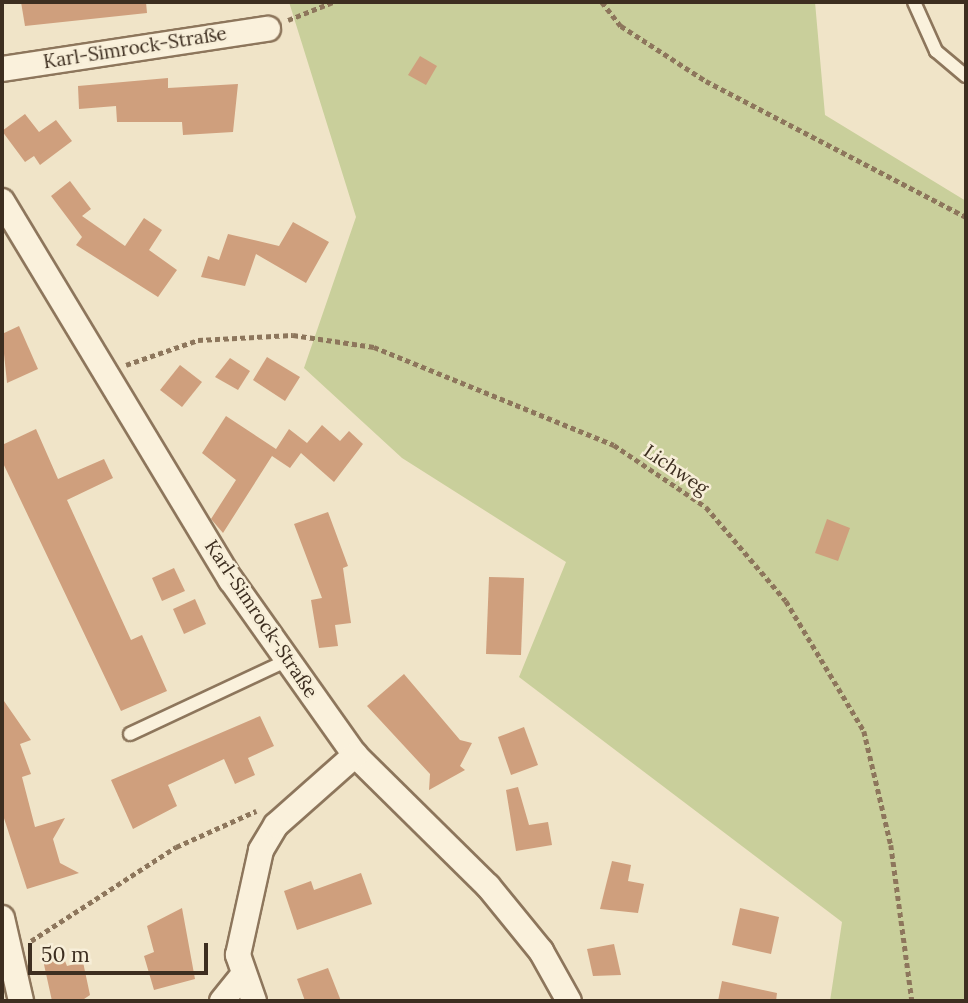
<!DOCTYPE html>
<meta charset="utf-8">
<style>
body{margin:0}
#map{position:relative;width:968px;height:1003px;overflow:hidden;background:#f0e4c8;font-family:Lora,serif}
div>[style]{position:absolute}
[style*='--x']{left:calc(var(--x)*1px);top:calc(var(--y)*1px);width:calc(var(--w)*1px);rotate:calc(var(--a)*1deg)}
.green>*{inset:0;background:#c9cf9b}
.building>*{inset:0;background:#cf9f7d}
.path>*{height:4.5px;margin-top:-2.25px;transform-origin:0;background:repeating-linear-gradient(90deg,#8d765c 0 5px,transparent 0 8.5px)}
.roads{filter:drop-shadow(2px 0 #8d765c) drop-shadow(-2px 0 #8d765c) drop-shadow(0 2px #8d765c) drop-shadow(0 -2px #8d765c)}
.lane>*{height:12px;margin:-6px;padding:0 6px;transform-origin:6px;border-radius:6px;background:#faf1dc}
.street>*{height:24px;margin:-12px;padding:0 12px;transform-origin:12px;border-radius:12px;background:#faf1dc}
span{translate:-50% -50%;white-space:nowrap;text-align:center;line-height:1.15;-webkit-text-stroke:5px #f7eed8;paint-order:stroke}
.street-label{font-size:19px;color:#3d2e20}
.frame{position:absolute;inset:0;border:4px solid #3d2e20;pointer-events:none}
.scale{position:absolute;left:28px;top:943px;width:180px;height:32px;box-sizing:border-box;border:4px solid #3d2e20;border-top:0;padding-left:9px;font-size:21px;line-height:24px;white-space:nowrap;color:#3d2e20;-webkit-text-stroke:5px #f7eed8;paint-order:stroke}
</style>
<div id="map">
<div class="green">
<div style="clip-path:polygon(289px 2px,815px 2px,825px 115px,966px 201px,966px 1001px,830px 1001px,842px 922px,519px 677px,566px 562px,402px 458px,304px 368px,356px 217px)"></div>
</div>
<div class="building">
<div style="clip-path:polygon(21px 2px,146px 2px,147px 13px,25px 26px)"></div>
<div style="clip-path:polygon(420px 56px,437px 66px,426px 85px,408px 75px)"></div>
<div style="clip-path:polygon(168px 78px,168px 88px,238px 84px,233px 132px,183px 135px,182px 122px,117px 122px,116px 106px,79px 109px,78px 86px)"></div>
<div style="clip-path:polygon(25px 114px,39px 132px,56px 120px,72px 141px,40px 165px,34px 156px,25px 162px,2px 131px)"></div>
<div style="clip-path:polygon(70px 181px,91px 209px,82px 216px,125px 246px,144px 218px,162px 230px,149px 250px,177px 270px,158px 297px,76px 245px,82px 237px,51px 196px)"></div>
<div style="clip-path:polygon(293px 222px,329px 242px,306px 283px,256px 254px,245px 286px,201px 277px,208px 256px,219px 260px,228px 234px,279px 246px)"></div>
<div style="clip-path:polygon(19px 326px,38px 369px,7px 383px,2px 334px)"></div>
<div style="clip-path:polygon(267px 357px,300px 377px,285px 401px,253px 380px)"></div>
<div style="clip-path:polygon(230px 358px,250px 371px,238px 390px,215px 377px)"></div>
<div style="clip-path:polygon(180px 365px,202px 382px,182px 407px,160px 390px)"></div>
<div style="clip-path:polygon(226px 416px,276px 449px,289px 429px,307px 443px,322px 425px,340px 441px,349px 431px,363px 444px,334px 482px,301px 453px,290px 468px,272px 456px,223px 533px,211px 519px,236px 480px,202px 453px)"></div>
<div style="clip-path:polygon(36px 429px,58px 479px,104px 459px,113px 478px,67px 500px,131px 640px,142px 635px,167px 691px,121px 711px,2px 461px,2px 445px)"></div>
<div style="clip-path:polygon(328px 512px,348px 566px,343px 568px,351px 623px,335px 625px,338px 646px,319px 648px,311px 600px,322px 598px,294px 524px)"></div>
<div style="clip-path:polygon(827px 519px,850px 528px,838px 561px,815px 553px)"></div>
<div style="clip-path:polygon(174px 568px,185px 591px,162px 601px,152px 578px)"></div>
<div style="clip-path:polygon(489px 577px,524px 578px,521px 655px,486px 654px)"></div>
<div style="clip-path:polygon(195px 599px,206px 624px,184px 634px,173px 609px)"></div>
<div style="clip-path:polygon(404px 674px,460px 740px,472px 743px,460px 766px,465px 770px,429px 790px,430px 774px,367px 706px)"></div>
<div style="clip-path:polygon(4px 701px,31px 740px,20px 744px,31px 774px,22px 777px,35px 827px,65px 818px,53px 839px,60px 863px,79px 873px,27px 889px,2px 812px)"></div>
<div style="clip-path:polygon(260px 716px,274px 746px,248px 758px,255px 775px,235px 784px,224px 759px,168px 785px,177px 806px,133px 829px,111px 780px)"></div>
<div style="clip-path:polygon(524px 727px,538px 765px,511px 775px,498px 737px)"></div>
<div style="clip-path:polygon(518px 787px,529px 825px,548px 822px,552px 845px,516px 851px,506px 790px)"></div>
<div style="clip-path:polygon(612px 861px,631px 865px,628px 881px,644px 884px,638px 913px,600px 909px)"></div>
<div style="clip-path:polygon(361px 873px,372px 904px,297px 930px,284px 891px,311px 881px,314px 890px)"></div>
<div style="clip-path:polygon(182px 908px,195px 979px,154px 990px,144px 956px,154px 952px,147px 926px)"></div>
<div style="clip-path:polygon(740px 908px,779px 917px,771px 954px,732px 945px)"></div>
<div style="clip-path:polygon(614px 944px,621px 975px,593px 976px,587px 949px)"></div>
<div style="clip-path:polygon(63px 956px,67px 966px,83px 962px,90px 995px,81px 1001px,52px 1001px,43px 960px)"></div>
<div style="clip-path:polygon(328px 968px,341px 1001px,305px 1001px,297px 979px)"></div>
<div style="clip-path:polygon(722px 981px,777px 993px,776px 1001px,718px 1001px)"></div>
</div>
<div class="path">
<div style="--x:602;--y:2;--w:31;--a:52"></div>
<div style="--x:621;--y:26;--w:101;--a:32.9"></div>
<div style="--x:706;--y:81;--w:293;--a:27.6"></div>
<div style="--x:288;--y:20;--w:48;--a:-21.8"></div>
<div style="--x:126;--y:365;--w:76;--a:-19.1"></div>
<div style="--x:198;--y:340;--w:95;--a:-3"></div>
<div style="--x:293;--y:335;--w:82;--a:8.4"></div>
<div style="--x:374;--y:347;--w:259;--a:22.2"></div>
<div style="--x:614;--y:445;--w:111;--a:34"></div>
<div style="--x:706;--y:507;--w:123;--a:49.6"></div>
<div style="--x:786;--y:601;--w:152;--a:59"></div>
<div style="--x:864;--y:731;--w:117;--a:76.7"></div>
<div style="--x:891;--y:845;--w:157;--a:82.3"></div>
<div style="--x:31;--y:941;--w:173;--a:-33"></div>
<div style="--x:176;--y:847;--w:88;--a:-24.2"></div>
</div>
<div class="roads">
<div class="lane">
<div style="--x:914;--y:2;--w:54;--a:65.8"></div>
<div style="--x:936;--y:51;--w:39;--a:40"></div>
<div style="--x:130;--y:734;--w:174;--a:-25.1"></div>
</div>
<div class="street">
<div style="--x:2;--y:69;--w:269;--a:-8.6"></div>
<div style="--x:2;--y:201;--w:443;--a:58.9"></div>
<div style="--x:231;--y:580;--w:214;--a:54.7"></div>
<div style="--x:355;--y:755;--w:187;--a:44.6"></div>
<div style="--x:488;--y:886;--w:84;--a:50.8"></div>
<div style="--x:541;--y:951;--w:57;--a:60.8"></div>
<div style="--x:2;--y:918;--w:85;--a:77.1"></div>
<div style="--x:222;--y:1001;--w:32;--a:-51"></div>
<div style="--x:254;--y:1001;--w:49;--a:-109.2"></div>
<div style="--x:238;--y:955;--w:107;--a:-77.6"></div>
<div style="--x:261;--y:850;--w:29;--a:-59"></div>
<div style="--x:276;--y:825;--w:106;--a:-41.5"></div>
</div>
</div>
<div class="street-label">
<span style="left:135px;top:48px;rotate:-9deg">Karl-Simrock-Straße</span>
<span style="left:676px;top:470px;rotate:34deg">Lichweg</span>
<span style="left:261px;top:619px;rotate:56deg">Karl-Simrock-Straße</span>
</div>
<div class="frame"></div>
<div class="scale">50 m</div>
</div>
